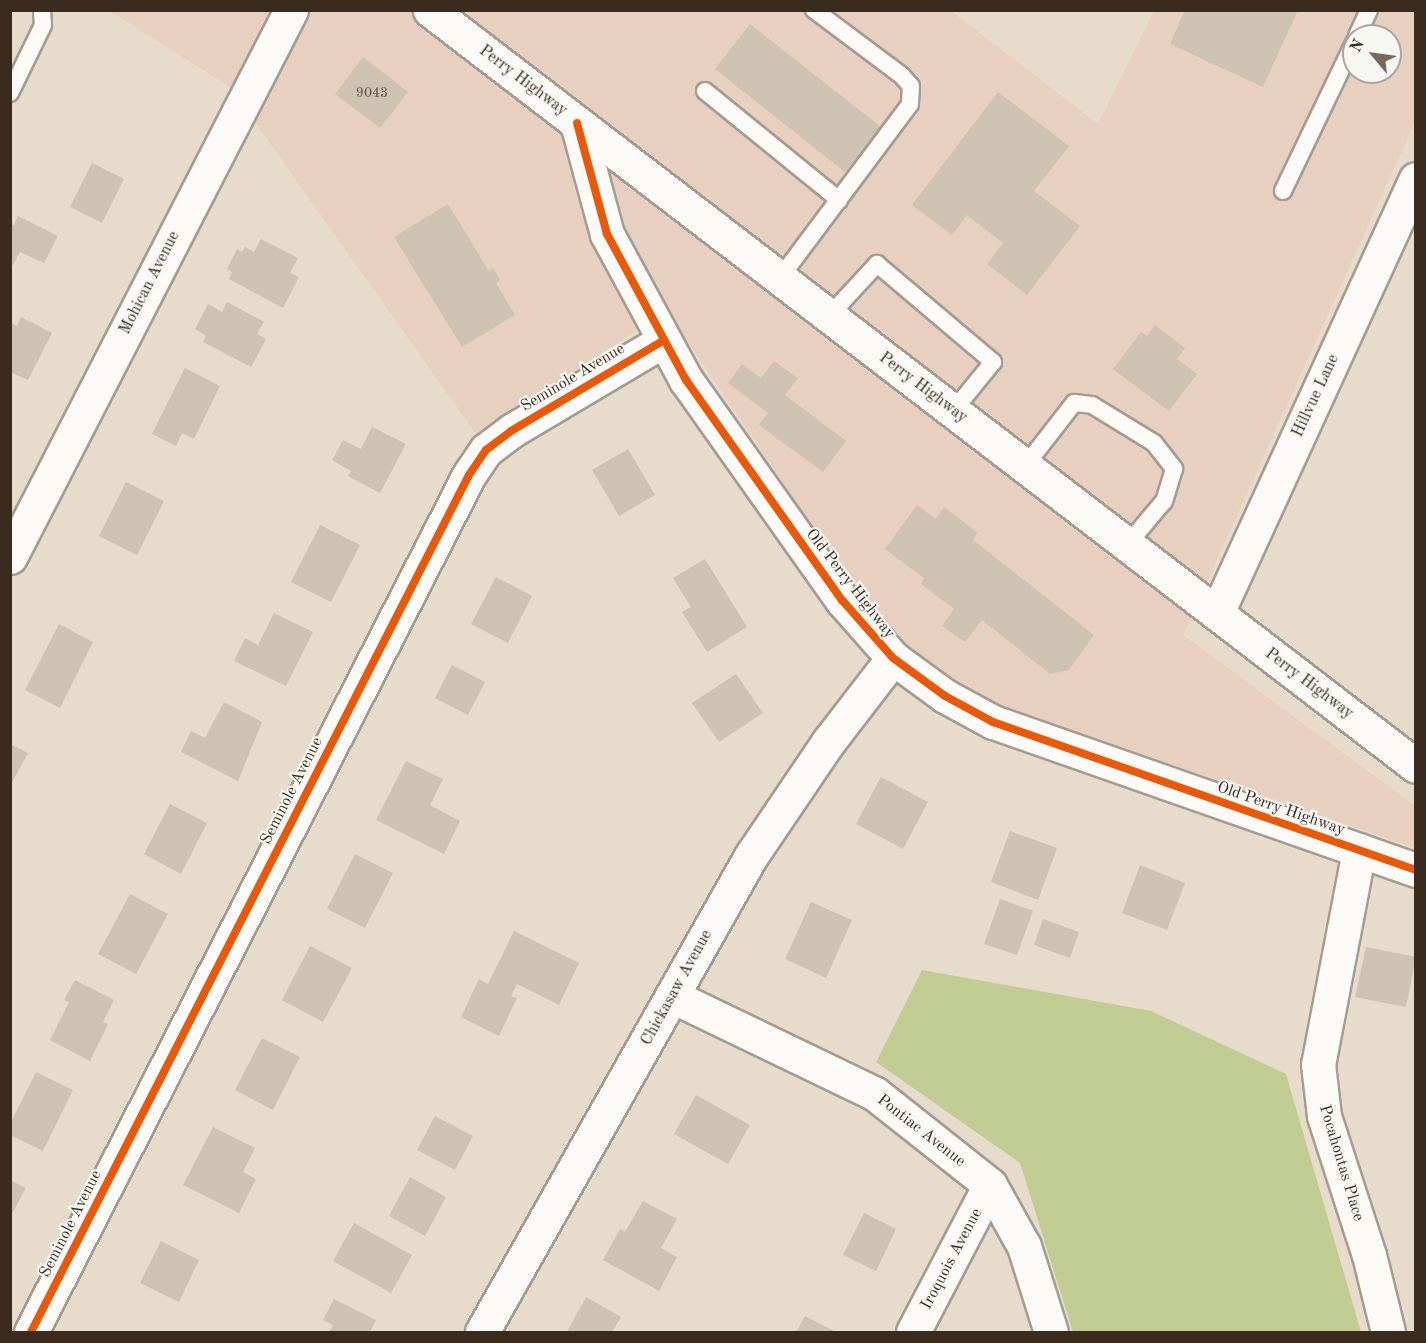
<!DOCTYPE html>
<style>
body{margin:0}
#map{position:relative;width:1426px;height:1343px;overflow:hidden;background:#e7dbcb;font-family:"Old Standard TT",serif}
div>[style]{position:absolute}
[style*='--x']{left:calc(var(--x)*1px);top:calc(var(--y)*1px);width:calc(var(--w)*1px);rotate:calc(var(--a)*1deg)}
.built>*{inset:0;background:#e7d0bf}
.green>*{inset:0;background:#c1cc93}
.building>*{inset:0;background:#cec2b2}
.roads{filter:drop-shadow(2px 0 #a59c91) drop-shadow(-2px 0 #a59c91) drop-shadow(0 2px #a59c91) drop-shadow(0 -2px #a59c91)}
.service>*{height:16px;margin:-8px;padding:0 8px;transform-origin:8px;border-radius:8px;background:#fbfaf7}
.minor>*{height:33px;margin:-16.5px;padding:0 16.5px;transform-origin:16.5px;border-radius:16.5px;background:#fbfaf7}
.tertiary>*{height:33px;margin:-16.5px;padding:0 16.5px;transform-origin:16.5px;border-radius:16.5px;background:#fbfaf7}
.primary>*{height:33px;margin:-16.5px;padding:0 16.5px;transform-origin:16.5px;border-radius:16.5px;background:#fbfaf7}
.cycleway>*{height:8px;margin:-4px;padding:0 4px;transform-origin:4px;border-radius:4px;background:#e8590c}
span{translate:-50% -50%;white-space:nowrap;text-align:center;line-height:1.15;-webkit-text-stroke:4.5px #f6f6f2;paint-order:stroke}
.number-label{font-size:14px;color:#605043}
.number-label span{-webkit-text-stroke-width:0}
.street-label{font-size:16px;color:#3b2a1e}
.frame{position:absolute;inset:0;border:12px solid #3b2a1e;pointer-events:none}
.north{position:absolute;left:1342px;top:24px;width:60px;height:60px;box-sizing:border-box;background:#f6f6f2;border:2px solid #aba49d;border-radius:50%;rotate:299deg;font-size:16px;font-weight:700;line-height:24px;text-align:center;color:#3b2a1e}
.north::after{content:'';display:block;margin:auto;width:21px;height:27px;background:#77685b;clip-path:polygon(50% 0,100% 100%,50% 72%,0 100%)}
</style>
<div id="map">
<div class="built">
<div style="clip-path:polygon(evenodd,110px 11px,951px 11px,1098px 124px,1154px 11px,1415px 11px,1415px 122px,1183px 635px,1415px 806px,1415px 848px,977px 697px,923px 663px,863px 601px,667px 311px,476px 434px,230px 87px,110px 11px,1354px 36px,1390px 36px,1390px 72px,1354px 72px,1354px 36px)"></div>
</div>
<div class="green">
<div style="clip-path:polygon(922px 970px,1151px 1011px,1286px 1074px,1361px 1332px,1073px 1332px,1020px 1163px,876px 1062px)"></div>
</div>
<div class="building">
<div style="clip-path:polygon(1185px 10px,1298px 10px,1263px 87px,1170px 44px)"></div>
<div style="clip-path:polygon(750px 24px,881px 127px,845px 172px,715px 69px)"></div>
<div style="clip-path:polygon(363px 57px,408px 92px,380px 128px,335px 94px)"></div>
<div style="clip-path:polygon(998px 92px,1069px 146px,1034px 191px,1080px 226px,1027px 295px,987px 264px,1003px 243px,967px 215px,952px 235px,912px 205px)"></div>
<div style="clip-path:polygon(92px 163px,124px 179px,102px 223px,70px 207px)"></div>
<div style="clip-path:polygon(448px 204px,489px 271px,493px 268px,500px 280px,496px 283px,515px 315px,462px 347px,394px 237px)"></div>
<div style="clip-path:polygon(18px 216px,58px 236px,44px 263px,20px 252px,13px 265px,10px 263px,10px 223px,14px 225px)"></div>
<div style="clip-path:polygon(261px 239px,298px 258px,290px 273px,299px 277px,283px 308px,229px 279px,232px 272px,227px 269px,237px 249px,242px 252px,245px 247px,254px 252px)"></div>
<div style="clip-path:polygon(227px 302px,264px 322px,257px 334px,266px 339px,251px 367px,203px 342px,206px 336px,195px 329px,208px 304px,222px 312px)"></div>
<div style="clip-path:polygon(21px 317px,52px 333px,28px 380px,10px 372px,10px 322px,17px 326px)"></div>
<div style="clip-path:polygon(1155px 325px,1185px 348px,1177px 359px,1197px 374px,1169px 411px,1113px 369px,1141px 332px,1147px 336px)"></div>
<div style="clip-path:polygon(774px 361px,798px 378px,785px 395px,846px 441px,823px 472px,759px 425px,768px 413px,728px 383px,742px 364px,761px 378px)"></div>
<div style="clip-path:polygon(185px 368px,220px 386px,194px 439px,182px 433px,176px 446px,152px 434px)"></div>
<div style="clip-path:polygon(372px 427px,406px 444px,380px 493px,348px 476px,351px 471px,332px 460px,343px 440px,361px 449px)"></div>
<div style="clip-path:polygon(628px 449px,655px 495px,619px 516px,592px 470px)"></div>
<div style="clip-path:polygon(126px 482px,164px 501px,137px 555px,99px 536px)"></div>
<div style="clip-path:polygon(917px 505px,936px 519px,944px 507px,978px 533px,973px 540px,1094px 635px,1069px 670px,1050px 674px,982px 620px,965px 642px,942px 626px,954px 609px,921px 584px,924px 578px,885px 549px)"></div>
<div style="clip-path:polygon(320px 525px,360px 545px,331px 602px,291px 582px)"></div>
<div style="clip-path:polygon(705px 559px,747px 627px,707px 652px,682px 612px,691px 607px,673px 578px)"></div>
<div style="clip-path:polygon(496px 577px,532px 596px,508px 643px,471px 624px)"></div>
<div style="clip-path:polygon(274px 613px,313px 632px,286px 686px,234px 661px,245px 638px,258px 645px)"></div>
<div style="clip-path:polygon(59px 624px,93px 642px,60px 708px,25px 690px)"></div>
<div style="clip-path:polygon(452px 665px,485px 682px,468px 715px,435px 698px)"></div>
<div style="clip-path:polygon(736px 674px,763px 713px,719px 742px,692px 703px)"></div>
<div style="clip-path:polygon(224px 702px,262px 722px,238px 781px,181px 752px,191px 731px,205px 738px)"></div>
<div style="clip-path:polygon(10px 744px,28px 753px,10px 786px)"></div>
<div style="clip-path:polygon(406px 761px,443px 779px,430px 805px,460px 821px,444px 854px,376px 820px)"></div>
<div style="clip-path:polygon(881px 777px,928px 802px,903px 849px,856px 824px)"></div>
<div style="clip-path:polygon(170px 804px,207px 823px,181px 874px,144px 854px)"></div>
<div style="clip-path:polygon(1010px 831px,1057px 848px,1038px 900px,991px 882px)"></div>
<div style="clip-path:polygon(355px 854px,393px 873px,365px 928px,327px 909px)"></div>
<div style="clip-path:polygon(1140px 865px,1185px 883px,1167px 930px,1122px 913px)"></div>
<div style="clip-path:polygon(130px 894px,168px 914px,136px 974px,98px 954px)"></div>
<div style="clip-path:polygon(1000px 899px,1033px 911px,1017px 955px,984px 944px)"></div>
<div style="clip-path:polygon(811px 902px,852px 920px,826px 978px,785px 959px)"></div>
<div style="clip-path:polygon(1043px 919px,1079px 932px,1070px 958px,1034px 945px)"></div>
<div style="clip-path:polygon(514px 931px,579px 963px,559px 1005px,517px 984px,511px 996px,517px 998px,499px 1036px,461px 1017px,479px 979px,488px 984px)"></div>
<div style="clip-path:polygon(310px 946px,352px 968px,323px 1022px,282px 1000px)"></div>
<div style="clip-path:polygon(1366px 947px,1416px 957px,1406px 1007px,1355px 997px)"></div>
<div style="clip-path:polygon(75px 980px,114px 1000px,103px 1022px,108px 1024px,90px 1061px,50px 1040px,69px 1002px,64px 1000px)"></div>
<div style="clip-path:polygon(262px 1038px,300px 1057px,273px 1110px,235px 1090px)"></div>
<div style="clip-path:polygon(36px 1072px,73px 1090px,43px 1151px,10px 1135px,10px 1124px)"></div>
<div style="clip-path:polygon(696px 1095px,750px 1125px,728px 1164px,674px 1134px)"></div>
<div style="clip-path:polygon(435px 1116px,473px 1136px,455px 1170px,417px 1150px)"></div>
<div style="clip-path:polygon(213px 1127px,255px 1148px,243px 1172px,256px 1179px,239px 1213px,183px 1185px)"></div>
<div style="clip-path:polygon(410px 1177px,446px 1197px,425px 1236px,389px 1216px)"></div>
<div style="clip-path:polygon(10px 1180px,26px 1188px,10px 1217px)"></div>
<div style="clip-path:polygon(643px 1201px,677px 1219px,661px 1248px,677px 1257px,659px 1291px,603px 1260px,620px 1229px,625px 1232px)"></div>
<div style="clip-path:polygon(864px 1213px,896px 1229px,876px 1271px,843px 1255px)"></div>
<div style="clip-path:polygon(354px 1223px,412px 1255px,391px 1293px,333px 1261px)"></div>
<div style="clip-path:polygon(161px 1241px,199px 1260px,179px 1302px,140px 1283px)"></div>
<div style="clip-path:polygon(586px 1297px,621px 1317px,612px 1332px,567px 1332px)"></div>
<div style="clip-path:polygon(334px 1299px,376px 1320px,370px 1332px,329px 1332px,333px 1325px,323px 1320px)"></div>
<div style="clip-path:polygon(805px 1316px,836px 1332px,796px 1332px)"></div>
</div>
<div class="roads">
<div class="service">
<div style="--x:1357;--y:36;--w:29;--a:-65"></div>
<div style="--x:705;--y:91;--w:173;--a:39.1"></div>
<div style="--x:10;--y:93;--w:76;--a:-64.1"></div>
<div style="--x:43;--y:25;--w:15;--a:-94"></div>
<div style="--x:1283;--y:191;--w:164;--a:-64.4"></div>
<div style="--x:780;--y:278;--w:217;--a:-53.2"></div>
<div style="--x:910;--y:104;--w:18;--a:-87"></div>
<div style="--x:911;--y:86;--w:15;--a:-132"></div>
<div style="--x:901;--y:75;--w:109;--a:-143.2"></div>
<div style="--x:829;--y:316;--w:71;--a:-47.3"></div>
<div style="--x:877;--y:264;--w:152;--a:40.2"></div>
<div style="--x:993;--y:362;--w:63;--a:129.2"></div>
<div style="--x:1025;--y:466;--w:80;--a:-52.1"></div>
<div style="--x:1074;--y:403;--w:18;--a:6"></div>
<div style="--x:1092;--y:405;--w:73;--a:31.5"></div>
<div style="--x:1154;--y:443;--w:33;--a:52"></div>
<div style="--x:1174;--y:469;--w:34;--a:107"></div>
<div style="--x:1164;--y:501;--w:57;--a:130.1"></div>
</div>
<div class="minor">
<div style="--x:10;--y:557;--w:615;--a:-62.81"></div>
<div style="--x:1217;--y:613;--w:477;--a:-65.4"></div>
<div style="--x:1359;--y:850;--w:218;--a:100.8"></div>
<div style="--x:1318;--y:1064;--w:52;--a:83.4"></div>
<div style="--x:1324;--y:1116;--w:146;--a:72.1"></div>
<div style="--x:1369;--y:1255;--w:79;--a:76.1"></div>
<div style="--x:672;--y:996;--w:224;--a:25.7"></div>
<div style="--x:874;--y:1093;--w:148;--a:38.4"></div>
<div style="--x:990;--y:1185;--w:70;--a:60.9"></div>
<div style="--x:1024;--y:1246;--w:90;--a:72.6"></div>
<div style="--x:31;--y:1332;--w:962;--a:-62.93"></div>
<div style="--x:469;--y:475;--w:30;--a:-56"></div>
<div style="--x:486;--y:450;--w:31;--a:-37"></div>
<div style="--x:511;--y:431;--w:178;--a:-30.7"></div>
<div style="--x:482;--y:1332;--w:547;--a:-60.53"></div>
<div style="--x:751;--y:856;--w:139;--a:-55.9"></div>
<div style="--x:829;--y:741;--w:105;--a:-52.4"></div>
<div style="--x:913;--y:1332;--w:166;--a:-62.4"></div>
</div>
<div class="tertiary">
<div style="--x:577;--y:123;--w:115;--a:74.9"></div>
<div style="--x:607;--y:234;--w:166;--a:61.6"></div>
<div style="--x:686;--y:380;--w:270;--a:54.7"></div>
<div style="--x:842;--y:600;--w:77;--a:48.7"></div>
<div style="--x:893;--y:658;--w:64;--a:36.2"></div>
<div style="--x:945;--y:696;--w:55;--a:28.4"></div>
<div style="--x:993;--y:722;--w:448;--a:19.3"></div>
</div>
<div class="primary">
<div style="--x:430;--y:10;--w:1242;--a:37.48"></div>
</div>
</div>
<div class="cycleway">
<div style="--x:577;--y:123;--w:115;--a:74.9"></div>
<div style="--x:607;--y:234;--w:166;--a:61.6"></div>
<div style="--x:686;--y:380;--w:270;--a:54.7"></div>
<div style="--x:842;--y:600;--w:77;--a:48.7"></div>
<div style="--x:893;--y:658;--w:64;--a:36.2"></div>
<div style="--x:945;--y:696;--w:55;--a:28.4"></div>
<div style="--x:993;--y:722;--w:448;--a:19.3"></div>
<div style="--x:31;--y:1332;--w:962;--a:-62.93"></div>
<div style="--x:469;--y:475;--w:30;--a:-56"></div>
<div style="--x:486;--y:450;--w:31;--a:-37"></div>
<div style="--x:511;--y:431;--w:178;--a:-30.7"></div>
</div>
<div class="number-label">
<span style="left:372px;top:93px">9043</span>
</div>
<div class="street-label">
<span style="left:523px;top:81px;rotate:37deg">Perry Highway</span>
<span style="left:150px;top:283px;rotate:-63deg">Mohican Avenue</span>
<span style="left:573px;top:378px;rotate:-31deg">Seminole Avenue</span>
<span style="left:923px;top:388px;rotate:37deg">Perry Highway</span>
<span style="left:1316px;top:396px;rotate:-65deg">Hillvue Lane</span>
<span style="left:850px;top:584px;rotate:52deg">Old Perry Highway</span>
<span style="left:1309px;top:684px;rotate:37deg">Perry Highway</span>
<span style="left:292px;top:791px;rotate:-63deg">Seminole Avenue</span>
<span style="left:1281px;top:809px;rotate:19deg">Old Perry Highway</span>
<span style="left:677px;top:988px;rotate:-61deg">Chickasaw Avenue</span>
<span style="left:921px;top:1131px;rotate:38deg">Pontiac Avenue</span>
<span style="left:1341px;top:1163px;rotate:73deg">Pocahontas Place</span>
<span style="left:71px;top:1224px;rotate:-63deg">Seminole Avenue</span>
<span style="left:952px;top:1259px;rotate:-62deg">Iroquois Avenue</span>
</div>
<div class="frame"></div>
<div class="north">N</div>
</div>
